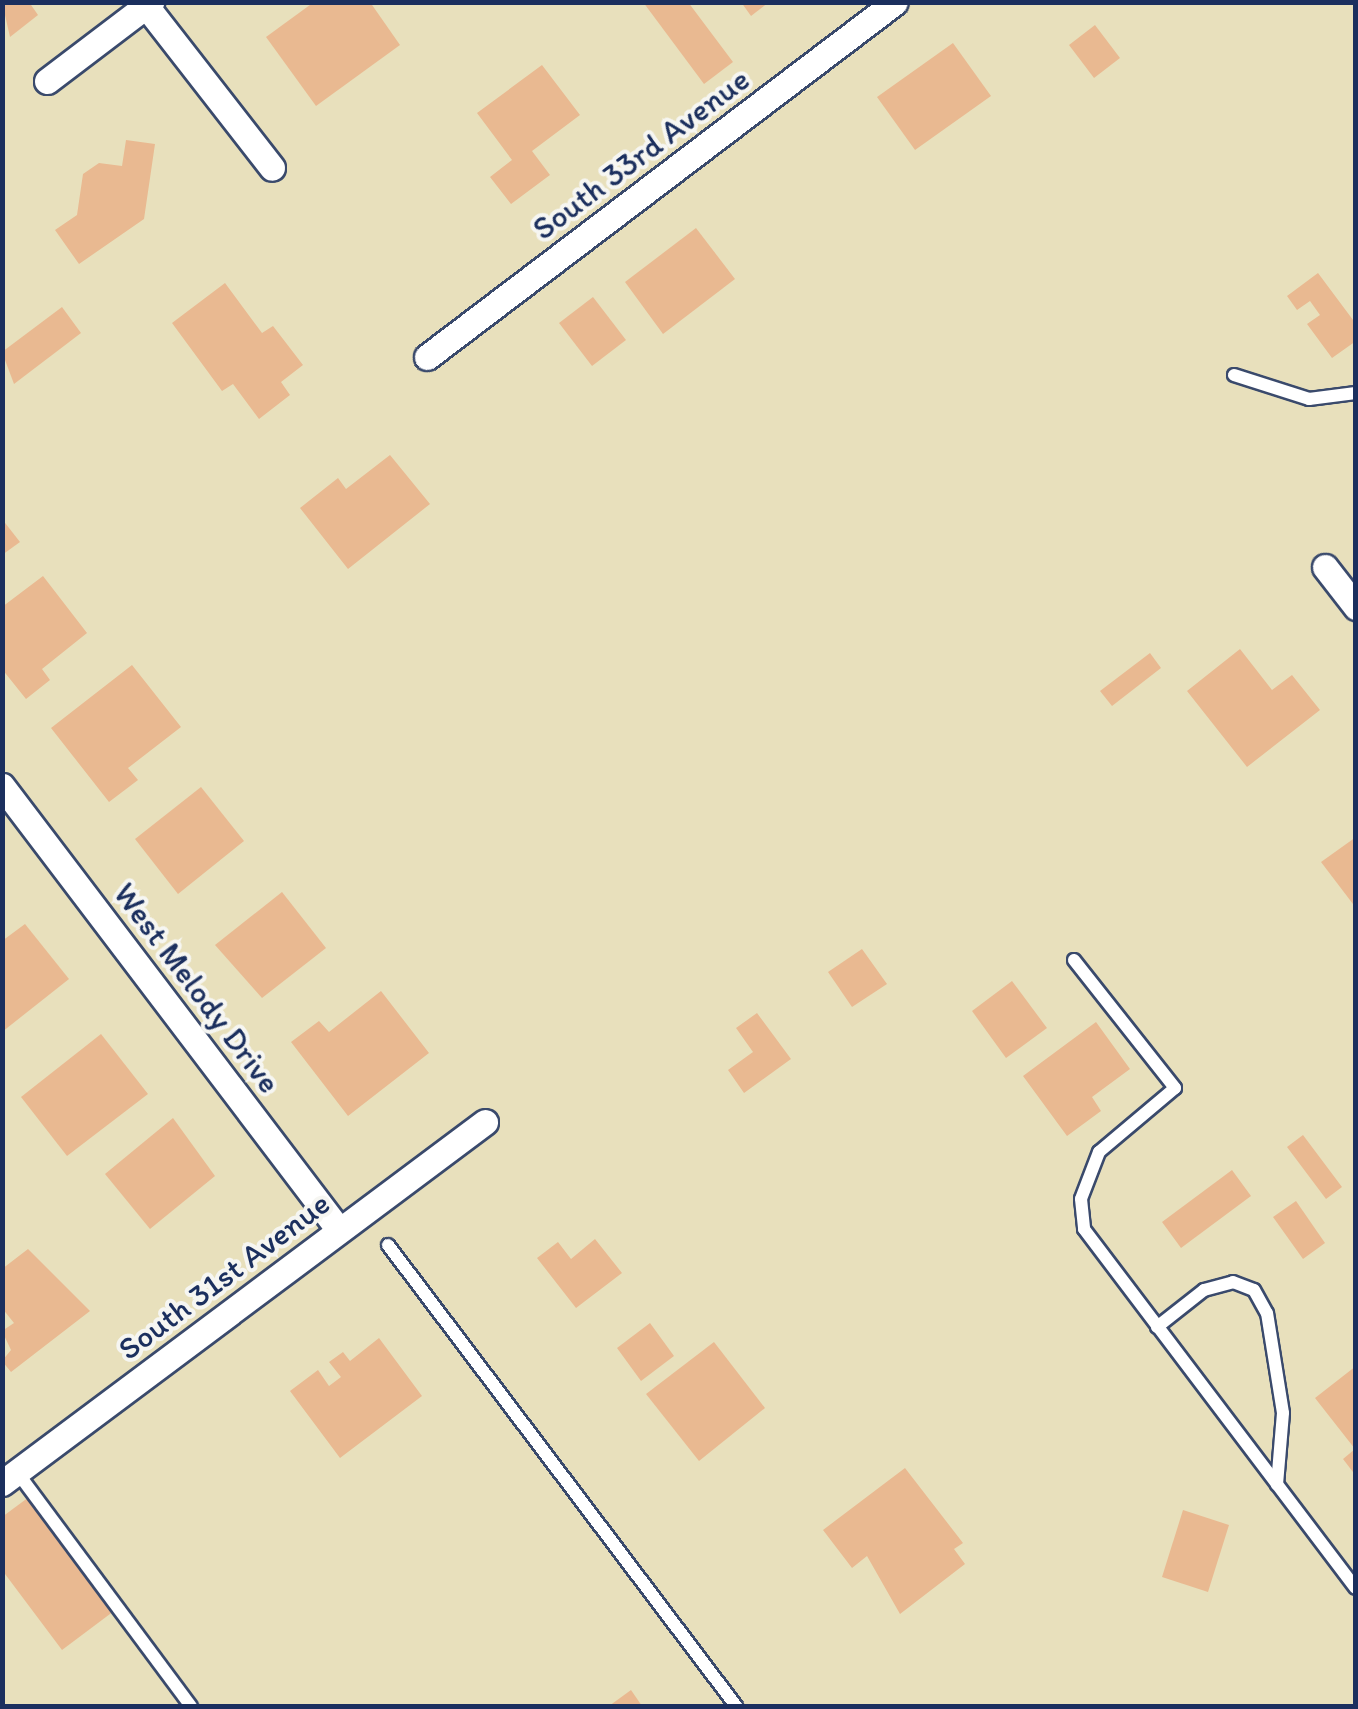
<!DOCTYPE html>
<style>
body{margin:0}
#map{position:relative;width:1358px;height:1709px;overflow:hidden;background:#e8e0bc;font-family:Itim,sans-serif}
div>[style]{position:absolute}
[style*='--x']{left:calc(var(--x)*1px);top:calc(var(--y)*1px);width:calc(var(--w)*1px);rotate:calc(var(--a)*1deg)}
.building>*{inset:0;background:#e9b991}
.roads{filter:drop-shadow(2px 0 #3a4a6c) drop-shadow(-2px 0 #3a4a6c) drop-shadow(0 2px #3a4a6c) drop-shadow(0 -2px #3a4a6c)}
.service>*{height:12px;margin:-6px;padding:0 6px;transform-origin:6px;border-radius:6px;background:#fff}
.minor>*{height:25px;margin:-12.5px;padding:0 12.5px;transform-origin:12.5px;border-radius:12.5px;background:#fff}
span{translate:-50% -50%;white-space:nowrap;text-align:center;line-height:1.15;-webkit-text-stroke:8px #f6f6f2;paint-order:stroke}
.street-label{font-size:32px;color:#1b2f5e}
.frame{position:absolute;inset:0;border:5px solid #1b2f5e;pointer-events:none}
</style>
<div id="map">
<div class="building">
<div style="clip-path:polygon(2px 2px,29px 2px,38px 15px,10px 37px)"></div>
<div style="clip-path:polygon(314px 2px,370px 2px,400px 45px,316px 106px,266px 37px)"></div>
<div style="clip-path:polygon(643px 2px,688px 2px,733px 62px,704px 84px)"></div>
<div style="clip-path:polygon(741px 2px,769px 2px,751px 16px)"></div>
<div style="clip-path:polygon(1095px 25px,1120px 58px,1094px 78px,1069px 45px)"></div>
<div style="clip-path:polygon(953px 43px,991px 96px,915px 150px,877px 97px)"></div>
<div style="clip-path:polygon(542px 65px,580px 115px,532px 151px,550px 175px,511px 204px,490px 177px,512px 160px,477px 113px)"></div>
<div style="clip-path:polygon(126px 140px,155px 144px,144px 219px,79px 264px,55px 230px,77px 215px,83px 174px,99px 163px,122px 166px)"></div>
<div style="clip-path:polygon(696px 228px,735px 279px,663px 334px,625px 282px)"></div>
<div style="clip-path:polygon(1318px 273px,1356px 324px,1356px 341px,1332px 358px,1307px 324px,1320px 315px,1310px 301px,1297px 310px,1287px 296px)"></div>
<div style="clip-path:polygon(225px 283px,262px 333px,273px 326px,303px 365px,281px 382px,290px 395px,259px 419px,233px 384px,222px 391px,172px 323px)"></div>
<div style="clip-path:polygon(593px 297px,626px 340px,592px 366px,559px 323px)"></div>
<div style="clip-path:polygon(62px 307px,81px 333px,14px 384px,2px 352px)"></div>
<div style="clip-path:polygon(390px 455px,430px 504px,348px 569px,300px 508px,338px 478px,346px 489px)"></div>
<div style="clip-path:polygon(2px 519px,20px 542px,2px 555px)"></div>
<div style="clip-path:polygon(43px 576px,87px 633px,42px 669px,50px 680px,26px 699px,2px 669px,2px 607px)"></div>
<div style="clip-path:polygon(1240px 649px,1272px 690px,1292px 675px,1320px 710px,1247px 767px,1187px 691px)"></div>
<div style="clip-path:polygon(1150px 653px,1161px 668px,1112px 706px,1100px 691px)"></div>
<div style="clip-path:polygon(132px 665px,181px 727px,128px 768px,138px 780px,109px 802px,51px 728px)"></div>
<div style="clip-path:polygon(201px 787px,244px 841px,178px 894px,135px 839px)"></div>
<div style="clip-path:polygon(1356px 837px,1356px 908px,1321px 862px)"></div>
<div style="clip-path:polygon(282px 892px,326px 948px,262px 998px,215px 945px)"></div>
<div style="clip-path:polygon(25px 924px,69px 979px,2px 1032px,2px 941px)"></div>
<div style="clip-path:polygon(862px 949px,887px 984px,852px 1007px,828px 972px)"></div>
<div style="clip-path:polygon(1012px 981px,1047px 1028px,1006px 1058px,972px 1011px)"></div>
<div style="clip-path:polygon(381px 991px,429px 1053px,348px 1116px,291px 1042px,319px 1021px,329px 1032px)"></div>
<div style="clip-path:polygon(757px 1013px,791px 1059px,744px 1093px,728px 1070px,753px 1052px,736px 1028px)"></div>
<div style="clip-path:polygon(1096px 1022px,1130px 1069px,1092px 1097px,1101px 1111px,1067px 1136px,1023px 1076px)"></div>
<div style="clip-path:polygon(101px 1034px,148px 1094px,67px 1156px,21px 1097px)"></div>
<div style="clip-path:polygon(173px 1118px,215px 1176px,150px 1229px,105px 1174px)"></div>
<div style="clip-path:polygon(1303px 1135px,1342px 1187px,1326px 1199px,1287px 1147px)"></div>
<div style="clip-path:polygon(1232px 1170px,1251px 1196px,1181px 1248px,1162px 1222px)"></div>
<div style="clip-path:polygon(1296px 1201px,1325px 1243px,1303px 1259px,1273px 1217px)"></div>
<div style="clip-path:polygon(595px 1239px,622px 1273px,576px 1308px,537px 1258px,558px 1242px,571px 1259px)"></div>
<div style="clip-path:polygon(28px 1249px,90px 1311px,11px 1372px,2px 1361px,11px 1350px,2px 1331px,14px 1323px,2px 1308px,2px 1269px)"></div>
<div style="clip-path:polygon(650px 1323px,674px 1356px,641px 1381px,617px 1348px)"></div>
<div style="clip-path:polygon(379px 1338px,422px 1396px,340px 1458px,290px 1391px,318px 1370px,329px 1386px,341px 1377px,329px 1362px,343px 1352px,350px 1361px)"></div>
<div style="clip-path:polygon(714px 1342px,765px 1408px,699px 1461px,646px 1394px)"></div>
<div style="clip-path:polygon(1356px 1366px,1356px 1476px,1343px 1459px,1355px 1449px,1315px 1398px)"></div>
<div style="clip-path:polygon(905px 1468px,963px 1543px,954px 1549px,965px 1564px,900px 1614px,867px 1556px,852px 1568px,823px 1530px)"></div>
<div style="clip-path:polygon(29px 1497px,114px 1611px,62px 1650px,2px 1570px,2px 1517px)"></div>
<div style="clip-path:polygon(1183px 1510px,1229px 1525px,1208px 1592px,1162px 1577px)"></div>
<div style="clip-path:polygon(631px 1690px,642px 1706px,609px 1706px)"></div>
</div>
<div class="roads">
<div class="service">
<div style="--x:1234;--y:375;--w:79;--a:17.7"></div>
<div style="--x:1309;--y:399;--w:47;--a:-7.3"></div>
<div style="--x:1074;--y:960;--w:163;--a:51.7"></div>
<div style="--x:1175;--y:1088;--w:99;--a:139.9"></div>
<div style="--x:1099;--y:1152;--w:50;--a:111"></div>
<div style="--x:1081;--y:1199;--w:30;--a:84"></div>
<div style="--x:1084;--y:1229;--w:450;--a:52.9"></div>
<div style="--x:388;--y:1245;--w:578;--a:52.95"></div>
<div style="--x:1157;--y:1327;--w:60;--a:-38.2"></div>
<div style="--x:1204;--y:1290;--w:30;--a:-15"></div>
<div style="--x:1233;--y:1282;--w:22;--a:21"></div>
<div style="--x:1254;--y:1290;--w:26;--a:61"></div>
<div style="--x:1267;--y:1313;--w:101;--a:80.9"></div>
<div style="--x:1283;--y:1413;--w:72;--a:94.8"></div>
<div style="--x:17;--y:1472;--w:292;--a:53.4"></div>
</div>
<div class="minor">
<div style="--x:143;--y:2;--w:210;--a:52.1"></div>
<div style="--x:47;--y:81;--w:131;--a:-37.2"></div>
<div style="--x:427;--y:357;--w:587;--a:-37.18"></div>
<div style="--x:1325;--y:567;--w:51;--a:52.2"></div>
<div style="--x:2;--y:786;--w:557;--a:52.8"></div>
<div style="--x:2;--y:1483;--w:603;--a:-36.77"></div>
</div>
</div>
<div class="street-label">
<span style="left:641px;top:154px;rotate:-37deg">South 33rd Avenue</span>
<span style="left:197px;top:988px;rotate:53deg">West Melody Drive</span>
<span style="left:224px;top:1276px;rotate:-37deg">South 31st Avenue</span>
</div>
<div class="frame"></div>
</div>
